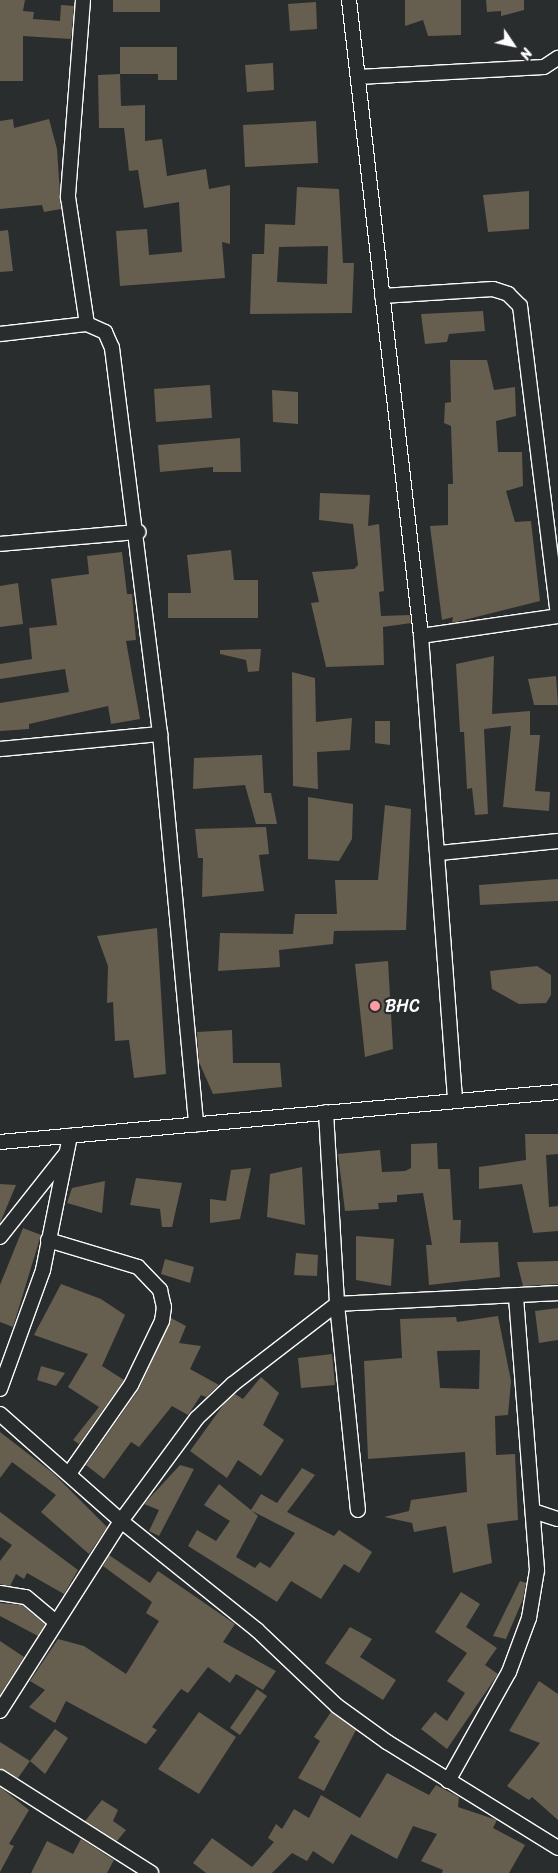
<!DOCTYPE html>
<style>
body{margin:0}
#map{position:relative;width:558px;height:1873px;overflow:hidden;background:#2a2d2e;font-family:Sriracha,sans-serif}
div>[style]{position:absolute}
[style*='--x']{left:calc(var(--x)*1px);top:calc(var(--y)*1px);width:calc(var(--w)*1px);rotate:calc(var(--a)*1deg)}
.building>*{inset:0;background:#665e4e}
.roads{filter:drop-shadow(1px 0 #fff) drop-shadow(-1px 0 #fff) drop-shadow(0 1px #fff) drop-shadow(0 -1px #fff)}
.minor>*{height:14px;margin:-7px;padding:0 7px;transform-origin:7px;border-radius:7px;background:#2a2d2e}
.dots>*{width:14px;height:14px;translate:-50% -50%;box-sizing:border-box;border:2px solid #2a2d2e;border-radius:50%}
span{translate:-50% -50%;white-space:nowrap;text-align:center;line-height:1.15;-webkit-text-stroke:4.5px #2a2d2e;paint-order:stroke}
.poi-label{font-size:18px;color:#fff}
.left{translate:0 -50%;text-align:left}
.north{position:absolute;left:488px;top:20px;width:50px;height:50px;-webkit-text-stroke:4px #2a2d2e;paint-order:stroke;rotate:124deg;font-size:14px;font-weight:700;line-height:20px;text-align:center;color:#fff}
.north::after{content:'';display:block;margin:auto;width:18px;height:22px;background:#fff;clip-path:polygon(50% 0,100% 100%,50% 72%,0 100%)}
</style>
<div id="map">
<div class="building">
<div style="clip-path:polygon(0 0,25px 0,23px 11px,34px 12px,33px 19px,60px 21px,61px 5px,74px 6px,71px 39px,23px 36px,23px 81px,0 81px)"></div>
<div style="clip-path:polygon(113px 0,160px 0,160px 12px,113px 12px)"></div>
<div style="clip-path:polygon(405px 0,461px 0,461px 35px,428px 36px,423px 20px,405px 26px)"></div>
<div style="clip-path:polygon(486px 0,524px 0,524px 10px,501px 16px,501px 11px,487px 12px)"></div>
<div style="clip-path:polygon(316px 2px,317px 29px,290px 31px,288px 4px)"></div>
<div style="clip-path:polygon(120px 47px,177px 47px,177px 80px,158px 80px,158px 74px,120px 74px)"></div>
<div style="clip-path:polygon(273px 63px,274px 90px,247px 92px,245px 65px)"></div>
<div style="clip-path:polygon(120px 74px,121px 106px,145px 105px,145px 141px,162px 139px,167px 176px,206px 169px,209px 189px,230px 185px,230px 244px,222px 242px,225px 278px,120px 286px,116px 231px,147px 229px,149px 255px,182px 252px,179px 202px,144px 208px,138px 170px,129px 171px,124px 128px,99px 128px,98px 75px)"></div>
<div style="clip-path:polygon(13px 119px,14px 128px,49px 119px,57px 149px,61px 209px,44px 212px,42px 205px,0 209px,0 121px)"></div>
<div style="clip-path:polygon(316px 121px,318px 163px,245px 167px,243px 125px)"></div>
<div style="clip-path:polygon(evenodd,297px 187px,339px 189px,343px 263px,354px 263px,352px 313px,250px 314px,252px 254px,264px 254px,265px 224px,295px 225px,297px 187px,328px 246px,327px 284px,277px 282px,279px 247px,328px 246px)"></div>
<div style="clip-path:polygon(529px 191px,529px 229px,488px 232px,483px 195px)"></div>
<div style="clip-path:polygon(8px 230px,13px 271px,0 272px,0 231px)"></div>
<div style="clip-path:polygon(483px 311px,485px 331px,449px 334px,447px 342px,425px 344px,421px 314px)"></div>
<div style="clip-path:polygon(450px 360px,487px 360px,494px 390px,515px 387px,516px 416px,496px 421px,498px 452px,522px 452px,523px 486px,506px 491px,515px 522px,531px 521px,540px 601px,452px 623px,453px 617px,442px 620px,430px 526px,448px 525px,448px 484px,453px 484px,451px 426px,444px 423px,445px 403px,451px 402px)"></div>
<div style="clip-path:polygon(210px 385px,212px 418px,156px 422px,154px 389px)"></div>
<div style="clip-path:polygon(272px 390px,298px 392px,298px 424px,273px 422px)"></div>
<div style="clip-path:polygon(240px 438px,241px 472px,213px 472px,213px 467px,160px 472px,158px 445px)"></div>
<div style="clip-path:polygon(320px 493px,370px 495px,368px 526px,379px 524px,384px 591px,379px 592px,381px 616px,410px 615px,411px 623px,383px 627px,384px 665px,326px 667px,311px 603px,319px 602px,312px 572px,354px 569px,358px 565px,353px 524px,319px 520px)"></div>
<div style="clip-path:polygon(231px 550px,234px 580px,258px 580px,258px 618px,168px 618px,168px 593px,191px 593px,187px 555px)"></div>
<div style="clip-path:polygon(122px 552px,127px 594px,132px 594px,136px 640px,126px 641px,140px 719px,111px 724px,108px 706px,29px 724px,29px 729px,0 731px,0 703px,69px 692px,65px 669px,0 679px,0 664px,32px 659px,29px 628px,57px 625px,51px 579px,89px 574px,87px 556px)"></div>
<div style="clip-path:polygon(18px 583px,23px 624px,0 627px,0 586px)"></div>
<div style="clip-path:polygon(261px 649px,259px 671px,248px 672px,246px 660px,220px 654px,220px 650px)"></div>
<div style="clip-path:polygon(494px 656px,492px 714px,530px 711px,530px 735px,540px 735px,535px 791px,550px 792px,549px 811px,503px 807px,511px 726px,484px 729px,488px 814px,475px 815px,472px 788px,467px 789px,464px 732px,460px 732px,456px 664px)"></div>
<div style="clip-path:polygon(292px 672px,315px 678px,316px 722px,352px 718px,350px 750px,317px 752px,318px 789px,293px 786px)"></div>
<div style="clip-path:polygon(556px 676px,558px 705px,534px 705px,528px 679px)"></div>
<div style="clip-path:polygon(375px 721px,390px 721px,390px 745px,375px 743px)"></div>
<div style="clip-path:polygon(262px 755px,264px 793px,271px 793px,277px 824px,256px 824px,245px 785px,193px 789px,194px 758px)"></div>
<div style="clip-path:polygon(308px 797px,353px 804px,352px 839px,339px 861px,308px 859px)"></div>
<div style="clip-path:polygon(385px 805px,411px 809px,406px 930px,334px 931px,333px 944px,279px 950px,280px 967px,218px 971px,220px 933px,293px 934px,295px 914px,337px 914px,335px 880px,378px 880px)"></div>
<div style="clip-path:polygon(266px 827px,269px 854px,259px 855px,264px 891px,202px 897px,203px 858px,198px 858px,195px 829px)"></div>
<div style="clip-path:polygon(558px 879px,558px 901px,480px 905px,479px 885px)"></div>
<div style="clip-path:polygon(157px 928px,166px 1074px,134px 1078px,129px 1040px,115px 1041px,113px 1002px,107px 1003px,108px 966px,97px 936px)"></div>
<div style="clip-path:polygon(388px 961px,393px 1049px,365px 1057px,355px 964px)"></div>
<div style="clip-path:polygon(537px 966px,551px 975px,551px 995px,546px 1003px,519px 1004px,492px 989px,490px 971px)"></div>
<div style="clip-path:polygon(232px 1030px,233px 1063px,280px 1063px,282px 1087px,213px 1094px,199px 1062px,197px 1032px)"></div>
<div style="clip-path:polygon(525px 1134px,558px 1134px,558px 1154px,546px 1155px,549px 1207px,558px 1206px,558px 1231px,533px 1233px,522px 1184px,479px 1189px,479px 1167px,526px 1160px)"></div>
<div style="clip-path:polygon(437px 1143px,438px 1169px,450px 1169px,453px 1220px,461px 1220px,460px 1243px,498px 1242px,500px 1277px,429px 1285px,426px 1245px,432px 1245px,423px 1193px,397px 1195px,397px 1202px,378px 1203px,379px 1209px,345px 1211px,338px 1154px,380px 1150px,382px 1172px,405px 1171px,411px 1168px,411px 1144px)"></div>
<div style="clip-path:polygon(302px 1167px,305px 1225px,267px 1217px,270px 1174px)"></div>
<div style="clip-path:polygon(251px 1168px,240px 1219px,210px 1223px,210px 1199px,226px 1201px,231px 1170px)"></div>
<div style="clip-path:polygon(136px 1178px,182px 1183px,172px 1227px,162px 1227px,160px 1209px,130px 1205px)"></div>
<div style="clip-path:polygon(105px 1181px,102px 1213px,67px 1203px,72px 1188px)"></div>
<div style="clip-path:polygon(0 1184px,16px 1185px,0 1223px)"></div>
<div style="clip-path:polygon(23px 1228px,41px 1235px,13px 1327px,0 1322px,0 1285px)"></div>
<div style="clip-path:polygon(356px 1236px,394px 1239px,391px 1286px,356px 1280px)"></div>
<div style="clip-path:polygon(296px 1253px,318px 1255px,317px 1276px,294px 1275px)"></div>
<div style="clip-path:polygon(165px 1259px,194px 1267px,190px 1283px,161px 1274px)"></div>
<div style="clip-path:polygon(558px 1261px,558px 1284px,523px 1286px,517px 1262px)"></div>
<div style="clip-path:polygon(61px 1284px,101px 1299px,125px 1315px,102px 1366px,124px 1380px,79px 1444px,73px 1440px,99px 1407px,68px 1387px,88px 1354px,34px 1335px)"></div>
<div style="clip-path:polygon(558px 1308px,558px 1340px,539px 1343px,535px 1311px)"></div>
<div style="clip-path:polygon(evenodd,498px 1316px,511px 1381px,508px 1415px,495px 1416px,496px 1455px,515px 1454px,518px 1520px,487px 1524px,492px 1563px,453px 1573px,446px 1526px,414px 1532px,412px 1523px,384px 1517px,409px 1511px,411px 1500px,467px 1492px,465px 1452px,368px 1459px,364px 1361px,402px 1358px,400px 1319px,456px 1317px,457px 1322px,498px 1316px,480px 1350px,479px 1389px,440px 1388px,437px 1351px,480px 1350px)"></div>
<div style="clip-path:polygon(171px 1318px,186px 1326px,179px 1343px,201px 1346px,190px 1369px,219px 1385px,206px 1397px,201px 1395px,188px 1415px,172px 1406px,139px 1447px,131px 1442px,104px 1479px,86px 1465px,139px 1389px)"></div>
<div style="clip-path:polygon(332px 1354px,335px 1385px,301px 1388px,298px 1358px)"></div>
<div style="clip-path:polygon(41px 1366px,65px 1373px,56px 1386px,37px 1380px)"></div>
<div style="clip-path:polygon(261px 1377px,279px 1393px,263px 1425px,284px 1440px,261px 1476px,238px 1460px,227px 1478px,190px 1451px,224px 1404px,235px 1394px,243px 1399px)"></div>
<div style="clip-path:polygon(0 1432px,53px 1473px,107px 1527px,89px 1554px,41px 1512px,56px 1495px,12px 1462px,0 1478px)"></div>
<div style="clip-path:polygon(180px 1465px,194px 1469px,159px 1536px,149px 1531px,159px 1510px,144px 1504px)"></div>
<div style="clip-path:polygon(evenodd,302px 1468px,315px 1475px,287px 1512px,334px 1536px,339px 1530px,372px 1552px,359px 1573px,344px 1564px,321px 1599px,291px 1581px,277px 1602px,188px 1546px,197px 1530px,216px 1541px,230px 1521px,204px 1505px,219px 1484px,251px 1510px,261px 1494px,277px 1503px,302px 1468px,252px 1511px,295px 1533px,270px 1568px,260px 1562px,255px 1568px,236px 1557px,258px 1516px,252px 1511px)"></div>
<div style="clip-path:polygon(0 1512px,78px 1570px,64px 1594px,27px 1573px,24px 1579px,16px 1574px,10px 1586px,0 1584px,0 1561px,12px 1545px,0 1537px)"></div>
<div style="clip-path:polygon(109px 1555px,150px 1583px,158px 1571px,235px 1624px,223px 1642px,276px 1671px,263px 1690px,236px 1674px,230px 1683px,208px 1667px,188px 1693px,181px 1689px,152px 1727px,157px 1730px,146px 1744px,66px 1701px,55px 1723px,29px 1707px,45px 1690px,30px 1681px,58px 1639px,84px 1646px,126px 1674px,159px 1621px,146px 1613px,152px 1602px,103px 1566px)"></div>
<div style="clip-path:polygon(520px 1581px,526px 1583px,523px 1599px,506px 1639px,493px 1636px)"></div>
<div style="clip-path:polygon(461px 1592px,480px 1604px,466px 1627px,497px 1648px,485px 1665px,498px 1674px,447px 1749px,421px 1729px,435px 1712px,447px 1721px,465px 1693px,447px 1681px,467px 1653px,435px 1632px)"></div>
<div style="clip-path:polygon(0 1603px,22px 1605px,45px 1624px,38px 1636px,0 1616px)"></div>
<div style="clip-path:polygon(350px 1627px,372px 1639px,360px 1657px,396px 1680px,383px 1700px,325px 1663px)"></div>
<div style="clip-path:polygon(0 1641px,24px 1657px,0 1695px)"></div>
<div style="clip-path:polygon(539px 1681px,558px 1694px,558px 1820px,532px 1797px,529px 1800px,507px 1786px,540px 1743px,509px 1731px)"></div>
<div style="clip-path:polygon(257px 1689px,267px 1696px,240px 1735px,230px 1728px)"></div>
<div style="clip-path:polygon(199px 1712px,236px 1737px,199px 1794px,158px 1769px)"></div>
<div style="clip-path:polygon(331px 1712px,356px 1730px,324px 1791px,298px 1778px,320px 1741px,314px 1737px)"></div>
<div style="clip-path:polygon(55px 1729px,68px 1738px,45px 1774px,30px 1761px)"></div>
<div style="clip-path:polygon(0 1742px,30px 1761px,18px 1778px,0 1768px)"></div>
<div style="clip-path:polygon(387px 1773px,429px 1795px,436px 1785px,459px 1797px,458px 1807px,497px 1820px,493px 1828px,525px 1845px,509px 1873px,442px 1873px,443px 1870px,421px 1861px,437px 1834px,413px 1826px,397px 1859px,351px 1834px,333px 1864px,313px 1851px,307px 1861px,292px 1853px,272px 1873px,206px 1873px,193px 1863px,212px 1838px,252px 1867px,274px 1842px,268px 1838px,276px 1824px,282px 1829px,294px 1809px,309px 1818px,321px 1795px,360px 1818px)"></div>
<div style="clip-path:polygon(0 1787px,29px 1810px,9px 1844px,14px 1846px,0 1872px)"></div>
<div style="clip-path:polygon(102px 1800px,118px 1810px,113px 1821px,126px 1830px,117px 1841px,85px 1821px)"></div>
<div style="clip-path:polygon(81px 1839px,114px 1860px,107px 1873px,31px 1873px,47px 1841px,73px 1854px)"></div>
</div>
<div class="roads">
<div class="minor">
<div style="--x:83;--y:0;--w:198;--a:94.4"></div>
<div style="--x:68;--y:197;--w:128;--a:81.5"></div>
<div style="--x:87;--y:324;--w:20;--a:24"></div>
<div style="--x:105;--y:332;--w:17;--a:66"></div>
<div style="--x:112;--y:348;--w:389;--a:82.9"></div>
<div style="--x:160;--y:734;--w:392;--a:84.7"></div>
<div style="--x:349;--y:0;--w:640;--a:83.54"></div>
<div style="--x:421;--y:636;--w:466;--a:85.8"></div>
<div style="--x:358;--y:77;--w:186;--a:-3.1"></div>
<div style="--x:544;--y:67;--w:17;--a:-33"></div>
<div style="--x:382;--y:296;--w:111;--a:-3.6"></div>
<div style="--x:493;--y:289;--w:16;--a:18"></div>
<div style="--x:508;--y:294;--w:17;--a:45"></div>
<div style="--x:520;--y:306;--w:312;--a:83"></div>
<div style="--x:0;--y:334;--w:88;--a:-6.6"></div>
<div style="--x:0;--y:544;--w:139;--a:-5"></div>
<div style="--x:421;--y:636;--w:138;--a:-8.3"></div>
<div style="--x:0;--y:749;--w:161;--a:-5.4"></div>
<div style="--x:439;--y:853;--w:120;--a:-5.8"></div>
<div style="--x:326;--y:1112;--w:192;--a:86.7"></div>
<div style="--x:337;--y:1304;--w:207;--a:84.2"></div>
<div style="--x:0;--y:1142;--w:560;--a:-5.12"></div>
<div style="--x:0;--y:1237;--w:105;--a:-51.6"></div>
<div style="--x:48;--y:1240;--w:94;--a:16.7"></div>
<div style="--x:138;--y:1267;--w:32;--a:46"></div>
<div style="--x:160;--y:1290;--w:17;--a:77"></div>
<div style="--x:164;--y:1307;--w:14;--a:98"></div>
<div style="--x:162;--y:1321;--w:71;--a:115.8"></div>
<div style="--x:131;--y:1385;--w:108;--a:124.9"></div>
<div style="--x:0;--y:1389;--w:127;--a:-70.1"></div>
<div style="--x:43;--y:1270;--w:137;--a:-78.6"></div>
<div style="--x:0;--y:1414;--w:162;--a:41.5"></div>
<div style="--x:121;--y:1521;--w:174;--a:38.7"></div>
<div style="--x:257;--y:1630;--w:110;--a:43.5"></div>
<div style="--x:337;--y:1706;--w:62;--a:35.8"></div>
<div style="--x:387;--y:1742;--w:201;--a:31.8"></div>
<div style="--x:533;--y:1511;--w:26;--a:18"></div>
<div style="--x:0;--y:1593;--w:26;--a:9"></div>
<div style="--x:26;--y:1597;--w:39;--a:40"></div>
<div style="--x:0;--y:1711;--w:225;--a:-57.5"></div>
<div style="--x:121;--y:1521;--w:128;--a:-53.6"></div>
<div style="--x:197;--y:1418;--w:50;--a:-43.4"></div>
<div style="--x:233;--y:1384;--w:131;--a:-37.6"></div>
<div style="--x:337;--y:1304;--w:221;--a:-2.8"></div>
<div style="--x:0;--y:1777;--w:179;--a:32.4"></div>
<div style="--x:448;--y:1781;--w:125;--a:-60.8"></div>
<div style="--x:509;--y:1672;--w:58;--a:-69.7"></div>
<div style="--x:529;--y:1618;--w:49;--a:-80.5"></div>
<div style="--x:537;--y:1570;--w:274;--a:-94.4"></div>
</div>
</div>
<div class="dots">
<div style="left:375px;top:1006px;background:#ff9aa2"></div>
</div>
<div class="poi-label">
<span class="left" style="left:385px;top:1006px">BHC</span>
</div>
<div class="north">N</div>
</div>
